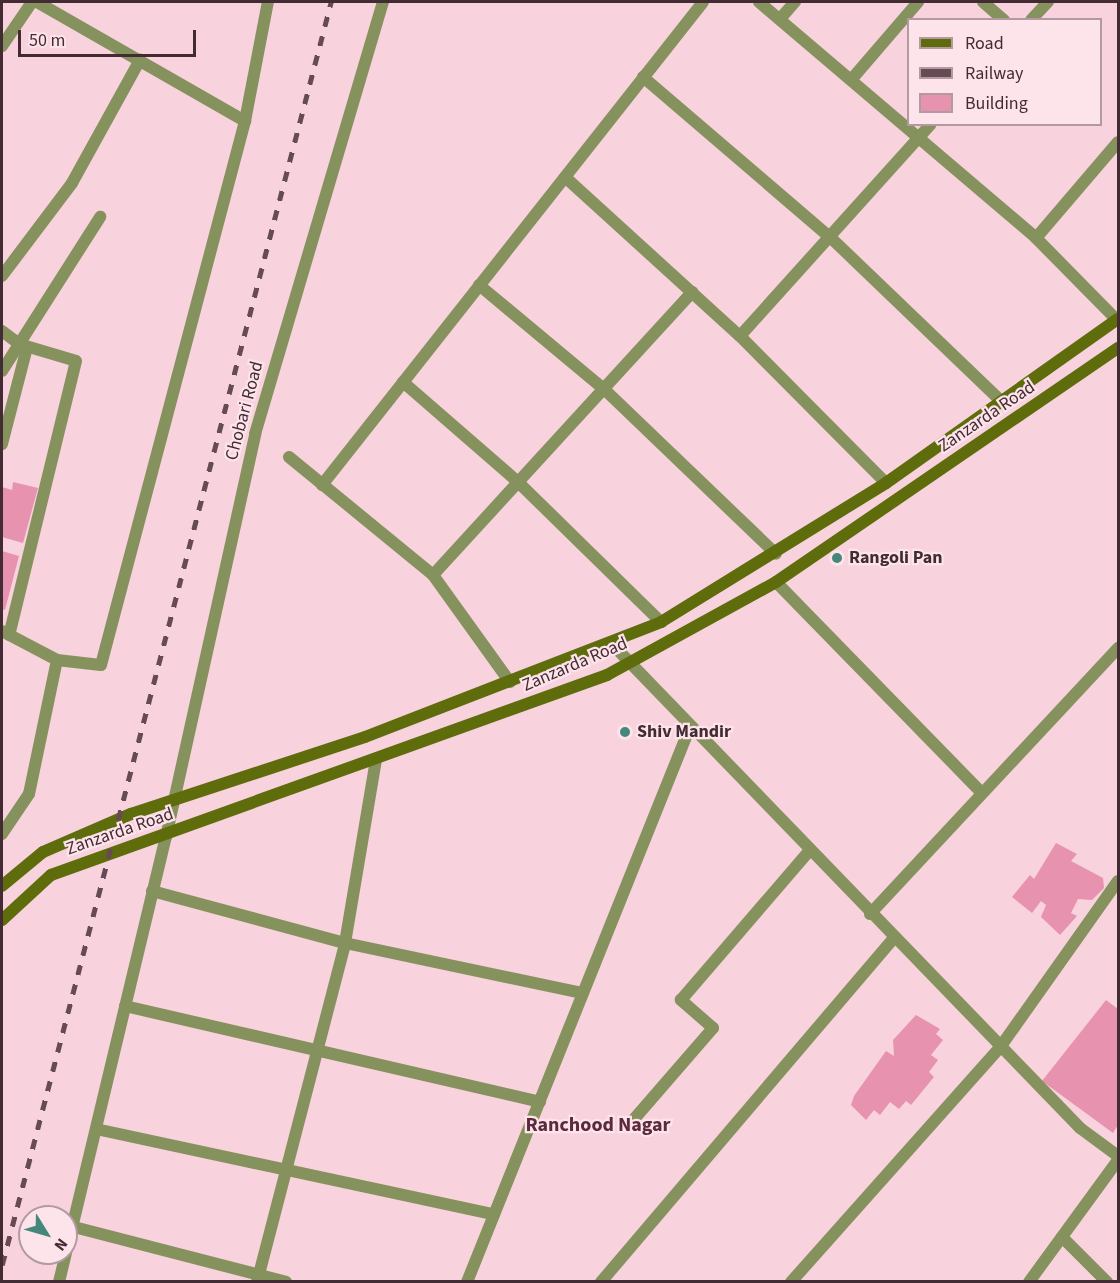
<!DOCTYPE html>
<style>
body{margin:0}
#map{position:relative;width:1120px;height:1283px;overflow:hidden;background:#f8d2dd;font-family:"Source Sans 3",sans-serif}
div>[style]{position:absolute}
[style*='--x']{left:calc(var(--x)*1px);top:calc(var(--y)*1px);width:calc(var(--w)*1px);rotate:calc(var(--a)*1deg)}
.building>*{inset:0;background:#e793af}
.minor>*{height:12px;margin:-6px;padding:0 6px;transform-origin:6px;border-radius:6px;background:#86925d}
.tertiary>*{height:12px;margin:-6px;padding:0 6px;transform-origin:6px;border-radius:6px;background:#86925d}
.secondary>*{height:12px;margin:-6px;padding:0 6px;transform-origin:6px;border-radius:6px;background:#5e6c0c}
.rail>*{height:4.5px;margin-top:-2.25px;transform-origin:0;background:repeating-linear-gradient(90deg,#664b54 0 10px,transparent 0 20px)}
.dots>*{width:16px;height:16px;translate:-50% -50%;box-sizing:border-box;border:3px solid #fde3ea;border-radius:50%}
span{translate:-50% -50%;white-space:nowrap;text-align:center;line-height:1.15;-webkit-text-stroke:4.5px #fde3ea;paint-order:stroke}
.street-label{font-size:18px;color:#432b33}
.poi-label{font-size:18px;color:#432b33;font-weight:700}
.left{translate:0 -50%;text-align:left}
.neighbourhood-label{font-size:20px;color:#5b2a3c;font-weight:700}
.frame{position:absolute;inset:0;border:3px solid #432b33;pointer-events:none}
.legend{position:absolute;left:907px;top:18px;width:195px;height:108px;box-sizing:border-box;background:#fde3ea;border:2px solid #b399a1;margin:0;padding:8px 10px;list-style:none;font-size:18px;color:#432b33}
.legend li{display:flex;align-items:center;gap:12px;height:30px}
.legend b{width:30px;border:2px solid #b399a1}
.north{position:absolute;left:18px;top:1205px;width:60px;height:60px;box-sizing:border-box;background:#fde3ea;border:2px solid #b399a1;border-radius:50%;rotate:127deg;font-size:16px;font-weight:700;line-height:24px;text-align:center;color:#432b33}
.north::after{content:'';display:block;margin:auto;width:21px;height:27px;background:#45877a;clip-path:polygon(50% 0,100% 100%,50% 72%,0 100%)}
.scale{position:absolute;left:18px;top:30px;width:178px;height:27px;box-sizing:border-box;border:3px solid #432b33;border-top:0;padding-left:8px;font-size:18px;line-height:21px;white-space:nowrap;color:#432b33;-webkit-text-stroke:4px #fde3ea;paint-order:stroke}
</style>
<div id="map">
<div class="building">
<div style="clip-path:polygon(13px 482px,38px 488px,23px 543px,2px 537px,2px 487px,12px 490px)"></div>
<div style="clip-path:polygon(2px 551px,19px 556px,5px 610px,2px 609px)"></div>
<div style="clip-path:polygon(1056px 843px,1077px 854px,1071px 861px,1103px 878px,1104px 888px,1092px 900px,1078px 899px,1071px 913px,1077px 916px,1060px 935px,1041px 917px,1046px 905px,1041px 901px,1032px 913px,1012px 897px,1030px 875px,1034px 879px)"></div>
<div style="clip-path:polygon(1106px 1000px,1118px 1009px,1118px 1125px,1113px 1133px,1042px 1081px)"></div>
<div style="clip-path:polygon(916px 1015px,940px 1029px,936px 1034px,943px 1040px,931px 1055px,938px 1060px,929px 1072px,934px 1077px,911px 1105px,906px 1101px,899px 1109px,890px 1102px,880px 1115px,874px 1110px,866px 1120px,851px 1105px,854px 1096px,886px 1051px,894px 1056px,893px 1040px)"></div>
</div>
<div class="minor">
<div style="--x:37;--y:2;--w:240;--a:29.8"></div>
<div style="--x:759;--y:2;--w:364;--a:40.4"></div>
<div style="--x:1036;--y:238;--w:115;--a:45.4"></div>
<div style="--x:983;--y:2;--w:28;--a:41"></div>
<div style="--x:780;--y:19;--w:23;--a:-49"></div>
<div style="--x:1031;--y:20;--w:25;--a:-47"></div>
<div style="--x:2;--y:46;--w:53;--a:-55.7"></div>
<div style="--x:643;--y:77;--w:246;--a:40.6"></div>
<div style="--x:830;--y:237;--w:236;--a:43.8"></div>
<div style="--x:851;--y:80;--w:103;--a:-49.3"></div>
<div style="--x:565;--y:177;--w:236;--a:42.3"></div>
<div style="--x:740;--y:336;--w:207;--a:45.2"></div>
<div style="--x:1036;--y:238;--w:126;--a:-49.5"></div>
<div style="--x:2;--y:276;--w:116;--a:-53"></div>
<div style="--x:72;--y:183;--w:141;--a:-61.1"></div>
<div style="--x:479;--y:285;--w:163;--a:39.8"></div>
<div style="--x:604;--y:389;--w:238;--a:43.8"></div>
<div style="--x:2;--y:331;--w:21;--a:37"></div>
<div style="--x:19;--y:344;--w:59;--a:16.6"></div>
<div style="--x:76;--y:361;--w:282;--a:103.7"></div>
<div style="--x:740;--y:336;--w:285;--a:-48"></div>
<div style="--x:2;--y:371;--w:183;--a:-57.5"></div>
<div style="--x:403;--y:382;--w:152;--a:41"></div>
<div style="--x:518;--y:482;--w:200;--a:44.4"></div>
<div style="--x:2;--y:444;--w:100;--a:-75.5"></div>
<div style="--x:289;--y:457;--w:186;--a:39.3"></div>
<div style="--x:433;--y:575;--w:132;--a:54.3"></div>
<div style="--x:322;--y:485;--w:615;--a:-51.73"></div>
<div style="--x:433;--y:575;--w:384;--a:-47.5"></div>
<div style="--x:776;--y:582;--w:293;--a:45.7"></div>
<div style="--x:2;--y:631;--w:62;--a:27.8"></div>
<div style="--x:57;--y:660;--w:44;--a:6.5"></div>
<div style="--x:101;--y:665;--w:563;--a:-75.17"></div>
<div style="--x:245;--y:121;--w:121;--a:-79.1"></div>
<div style="--x:612;--y:644;--w:673;--a:45.96"></div>
<div style="--x:1080;--y:1128;--w:47;--a:36.4"></div>
<div style="--x:2;--y:834;--w:48;--a:-56"></div>
<div style="--x:29;--y:794;--w:137;--a:-78.2"></div>
<div style="--x:152;--y:891;--w:200;--a:15.1"></div>
<div style="--x:345;--y:943;--w:243;--a:11.9"></div>
<div style="--x:870;--y:914;--w:364;--a:-47"></div>
<div style="--x:125;--y:1006;--w:426;--a:13"></div>
<div style="--x:635;--y:1118;--w:119;--a:-49.1"></div>
<div style="--x:713;--y:1028;--w:43;--a:-138.8"></div>
<div style="--x:681;--y:1000;--w:198;--a:-49.3"></div>
<div style="--x:96;--y:1129;--w:407;--a:12.1"></div>
<div style="--x:74;--y:1227;--w:219;--a:14.5"></div>
<div style="--x:1062;--y:1237;--w:64;--a:45"></div>
<div style="--x:59;--y:1282;--w:458;--a:-76.5"></div>
<div style="--x:257;--y:1282;--w:350;--a:-75.4"></div>
<div style="--x:345;--y:943;--w:187;--a:-80.4"></div>
<div style="--x:467;--y:1282;--w:598;--a:-68.11"></div>
<div style="--x:601;--y:1282;--w:453;--a:-49.6"></div>
<div style="--x:791;--y:1282;--w:316;--a:-48.3"></div>
<div style="--x:1001;--y:1046;--w:202;--a:-54.7"></div>
<div style="--x:1029;--y:1282;--w:151;--a:-53.9"></div>
</div>
<div class="tertiary">
<div style="--x:166;--y:837;--w:413;--a:-77.5"></div>
<div style="--x:255;--y:434;--w:451;--a:-73.5"></div>
</div>
<div class="secondary">
<div style="--x:2;--y:886;--w:53;--a:-39.7"></div>
<div style="--x:43;--y:852;--w:96;--a:-23.4"></div>
<div style="--x:131;--y:814;--w:246;--a:-18.2"></div>
<div style="--x:365;--y:737;--w:318;--a:-21.2"></div>
<div style="--x:661;--y:622;--w:264;--a:-31.7"></div>
<div style="--x:886;--y:483;--w:284;--a:-35.3"></div>
<div style="--x:2;--y:920;--w:67;--a:-42.6"></div>
<div style="--x:51;--y:875;--w:591;--a:-19.78"></div>
<div style="--x:607;--y:675;--w:193;--a:-28.8"></div>
<div style="--x:776;--y:582;--w:414;--a:-34.4"></div>
</div>
<div class="rail">
<div style="--x:2;--y:1265;--w:1305;--a:-75.4"></div>
</div>
<div class="dots">
<div style="left:837px;top:558px;background:#45877a"></div>
<div style="left:625px;top:732px;background:#45877a"></div>
</div>
<div class="street-label">
<span style="left:245px;top:411px;rotate:-75deg">Chobari Road</span>
<span style="left:987px;top:417px;rotate:-34deg">Zanzarda Road</span>
<span style="left:575px;top:665px;rotate:-23deg">Zanzarda Road</span>
<span style="left:120px;top:832px;rotate:-19deg">Zanzarda Road</span>
</div>
<div class="poi-label">
<span class="left" style="left:849px;top:558px">Rangoli Pan</span>
<span class="left" style="left:637px;top:732px">Shiv Mandir</span>
</div>
<div class="neighbourhood-label">
<span style="left:598px;top:1125px">Ranchood Nagar</span>
</div>
<div class="frame"></div>
<ul class="legend">
<li><b style="height:8px;background:#5e6c0c"></b>Road</li>
<li><b style="height:8px;background:#664b54"></b>Railway</li>
<li><b style="height:16px;background:#e793af"></b>Building</li>
</ul>
<div class="north">N</div>
<div class="scale">50 m</div>
</div>
